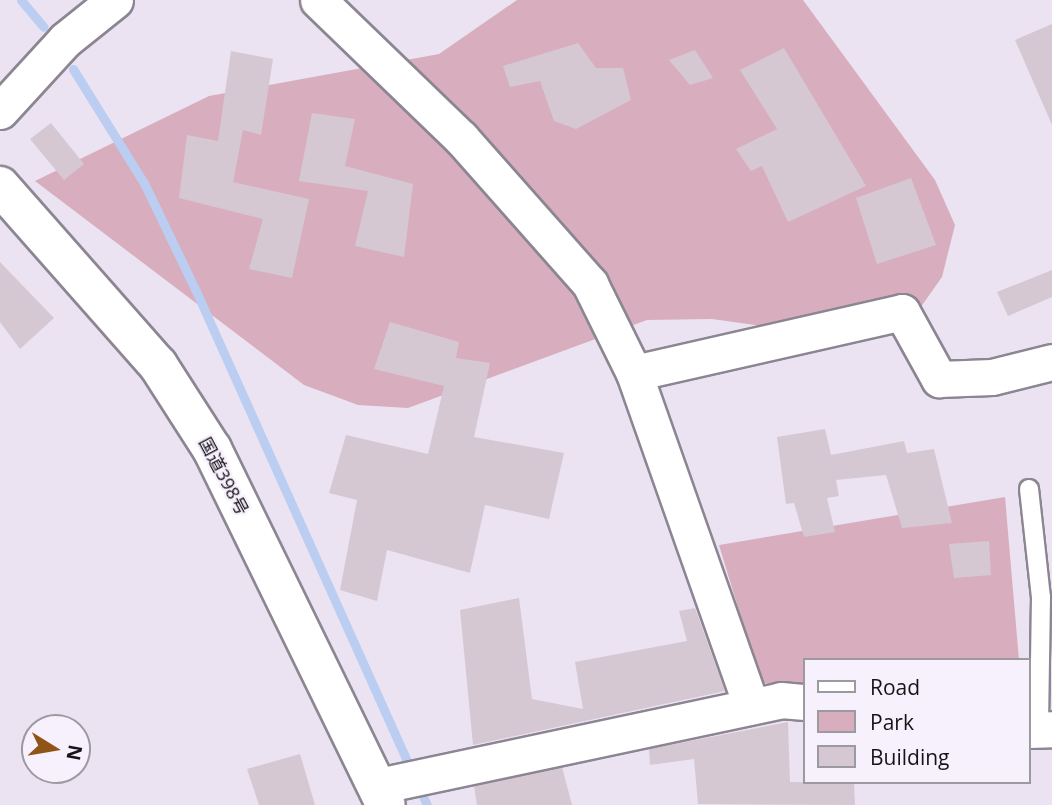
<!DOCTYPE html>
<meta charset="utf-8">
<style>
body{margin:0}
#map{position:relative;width:1052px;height:805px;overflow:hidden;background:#ebe3f2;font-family:"Open Sans","Noto Sans JP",sans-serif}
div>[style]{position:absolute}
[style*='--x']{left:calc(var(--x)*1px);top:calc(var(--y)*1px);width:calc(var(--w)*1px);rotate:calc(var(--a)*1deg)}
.green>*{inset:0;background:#d8aebe}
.stream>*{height:9px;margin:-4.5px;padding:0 4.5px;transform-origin:4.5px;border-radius:4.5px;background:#bbcdf1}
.building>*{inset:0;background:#d5c8d3}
.roads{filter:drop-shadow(2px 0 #8c8592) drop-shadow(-2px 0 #8c8592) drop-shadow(0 2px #8c8592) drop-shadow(0 -2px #8c8592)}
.lane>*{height:18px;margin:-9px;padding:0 9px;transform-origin:9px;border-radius:9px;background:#fff}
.street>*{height:35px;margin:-17.5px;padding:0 17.5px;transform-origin:17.5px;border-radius:17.5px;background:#fff}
.highway>*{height:38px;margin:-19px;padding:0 19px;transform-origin:19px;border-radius:19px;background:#fff}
span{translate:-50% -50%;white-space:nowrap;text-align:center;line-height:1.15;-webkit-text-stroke:5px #f7f1fd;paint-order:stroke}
.street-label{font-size:18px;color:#161418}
.legend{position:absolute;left:803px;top:658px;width:228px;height:126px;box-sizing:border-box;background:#f7f1fd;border:2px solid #9d99a1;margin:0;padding:9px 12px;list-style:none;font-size:21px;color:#161418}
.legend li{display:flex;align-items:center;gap:14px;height:35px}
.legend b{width:35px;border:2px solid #9d99a1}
.north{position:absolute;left:21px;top:714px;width:70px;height:70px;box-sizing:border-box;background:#f7f1fd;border:2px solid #9d99a1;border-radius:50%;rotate:101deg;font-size:19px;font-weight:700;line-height:28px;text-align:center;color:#161418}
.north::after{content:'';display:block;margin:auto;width:24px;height:32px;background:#915418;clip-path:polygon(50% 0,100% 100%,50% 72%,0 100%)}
</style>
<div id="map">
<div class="green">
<div style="clip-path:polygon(517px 0,803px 0,935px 180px,955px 225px,942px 277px,906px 328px,818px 334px,712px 319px,647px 320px,408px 408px,358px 405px,304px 385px,35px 181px,209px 96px,439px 54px)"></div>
<div style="clip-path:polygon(1005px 497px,1019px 660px,805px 660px,805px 687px,761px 683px,719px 545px)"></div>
</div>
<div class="stream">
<div style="--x:21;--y:0;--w:35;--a:50"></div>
<div style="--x:73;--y:69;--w:134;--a:58.1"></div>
<div style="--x:144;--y:183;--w:120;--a:64.3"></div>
<div style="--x:196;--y:291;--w:527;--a:65.82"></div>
<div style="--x:418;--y:785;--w:22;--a:66"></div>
</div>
<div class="building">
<div style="clip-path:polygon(1052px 24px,1052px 125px,1015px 40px)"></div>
<div style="clip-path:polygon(578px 43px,596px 68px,623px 68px,631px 100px,576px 129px,554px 121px,540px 81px,510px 87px,503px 66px)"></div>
<div style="clip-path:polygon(784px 48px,866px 186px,788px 222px,762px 166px,751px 171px,736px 149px,777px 129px,740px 70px)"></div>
<div style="clip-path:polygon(695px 50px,713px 78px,690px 85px,669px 60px)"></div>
<div style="clip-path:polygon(231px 51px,273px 59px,261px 135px,243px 130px,233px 182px,309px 199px,292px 278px,249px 269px,263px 219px,179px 198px,187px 135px,218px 141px)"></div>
<div style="clip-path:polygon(312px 113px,355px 119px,345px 166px,413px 184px,404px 257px,355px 246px,368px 191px,299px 181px)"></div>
<div style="clip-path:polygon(51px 123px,84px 164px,64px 180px,30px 139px)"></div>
<div style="clip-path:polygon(911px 178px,936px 245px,877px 264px,856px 198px)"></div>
<div style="clip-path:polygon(0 262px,54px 318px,20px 349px,0 322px)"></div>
<div style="clip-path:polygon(1052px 270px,1052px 297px,1008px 316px,997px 292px)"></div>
<div style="clip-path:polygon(390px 322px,459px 342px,456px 358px,490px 363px,474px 437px,564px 453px,549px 519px,485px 505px,470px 573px,387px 550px,377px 601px,340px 590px,357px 500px,329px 493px,346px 435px,428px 454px,444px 386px,374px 369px)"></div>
<div style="clip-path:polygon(825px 429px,831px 455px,904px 441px,907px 453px,934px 449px,952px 523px,902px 528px,886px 475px,836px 480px,839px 496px,827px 498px,835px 532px,804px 537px,794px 503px,786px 504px,777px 437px)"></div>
<div style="clip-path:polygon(989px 541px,991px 575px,954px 578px,949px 544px)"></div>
<div style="clip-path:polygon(519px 598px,532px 699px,583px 709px,575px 662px,687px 641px,679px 611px,695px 608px,725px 691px,473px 745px,460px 610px)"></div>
<div style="clip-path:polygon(788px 722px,790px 782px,854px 782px,855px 805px,698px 804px,694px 759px,650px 765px,649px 749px)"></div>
<div style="clip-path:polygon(300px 754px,315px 805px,259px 805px,247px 769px)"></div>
<div style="clip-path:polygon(562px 767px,572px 805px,477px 805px,474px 786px)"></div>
</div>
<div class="roads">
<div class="lane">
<div style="--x:1029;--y:489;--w:109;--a:83.7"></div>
<div style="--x:1041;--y:597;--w:134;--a:90.9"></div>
</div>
<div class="street">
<div style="--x:318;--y:0;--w:199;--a:44"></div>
<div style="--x:461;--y:138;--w:195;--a:48.5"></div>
<div style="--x:590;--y:284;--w:99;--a:63.7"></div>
<div style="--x:634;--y:373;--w:353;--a:70.6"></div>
<div style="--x:0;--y:111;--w:96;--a:-47.5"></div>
<div style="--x:65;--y:40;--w:64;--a:-38.7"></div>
<div style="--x:634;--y:373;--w:275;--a:-12.8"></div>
<div style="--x:902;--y:312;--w:77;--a:61.1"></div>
<div style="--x:939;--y:379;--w:53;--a:-2.2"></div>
<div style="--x:992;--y:377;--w:62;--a:-14"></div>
<div style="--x:1029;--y:730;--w:23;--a:-2"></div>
<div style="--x:378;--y:786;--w:412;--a:-12"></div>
<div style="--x:781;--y:700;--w:24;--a:5"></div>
</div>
<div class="highway">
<div style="--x:0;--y:186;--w:239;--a:48.6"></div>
<div style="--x:158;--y:365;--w:100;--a:57.3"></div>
<div style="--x:212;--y:449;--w:396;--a:64"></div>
</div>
</div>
<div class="street-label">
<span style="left:224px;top:476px;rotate:62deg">国道398号</span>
</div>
<ul class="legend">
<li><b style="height:9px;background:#fff"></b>Road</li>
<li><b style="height:19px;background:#d8aebe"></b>Park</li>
<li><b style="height:19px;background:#d5c8d3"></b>Building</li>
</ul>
<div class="north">N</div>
</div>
